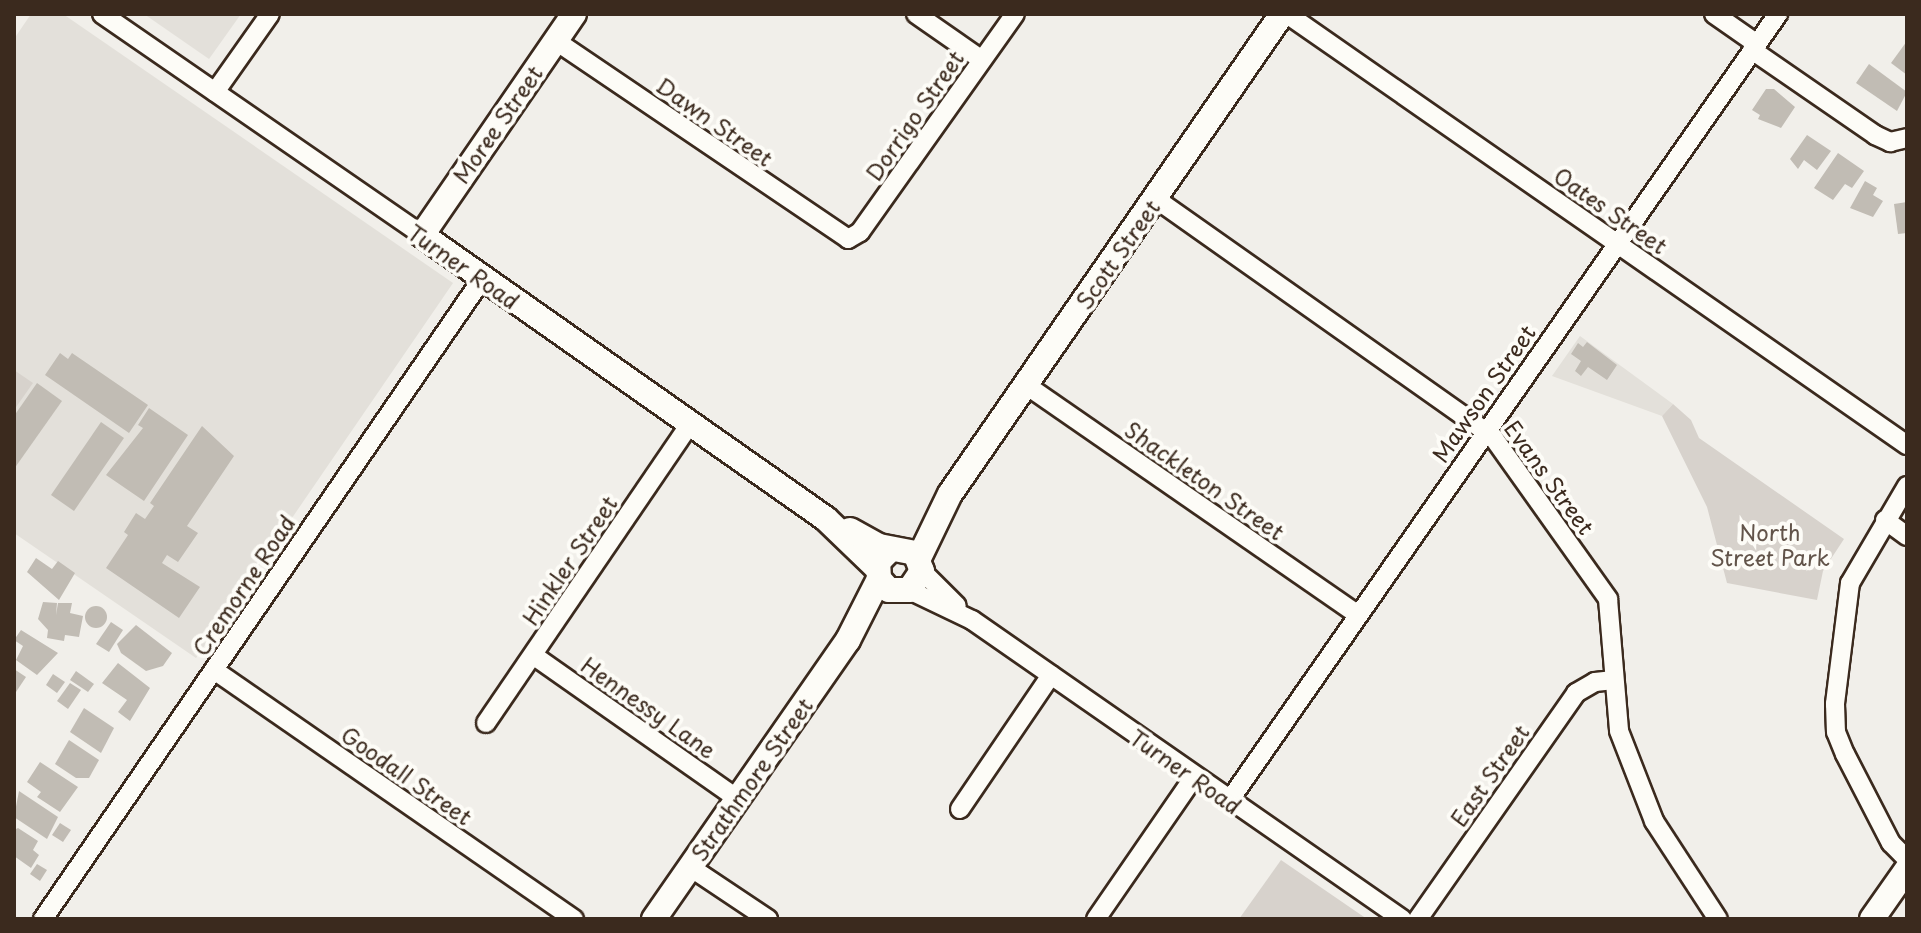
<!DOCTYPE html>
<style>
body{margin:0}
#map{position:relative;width:1921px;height:933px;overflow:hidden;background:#f1efea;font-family:"Playpen Sans",sans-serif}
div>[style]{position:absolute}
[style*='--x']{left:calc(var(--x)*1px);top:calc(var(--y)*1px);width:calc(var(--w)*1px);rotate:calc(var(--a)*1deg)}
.built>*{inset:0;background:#e3e0da}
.green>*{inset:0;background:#d7d2cc}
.building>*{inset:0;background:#c1bcb4}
.round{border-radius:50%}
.roads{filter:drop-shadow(2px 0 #3b2a1e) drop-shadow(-2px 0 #3b2a1e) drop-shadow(0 2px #3b2a1e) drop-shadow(0 -2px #3b2a1e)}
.street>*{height:18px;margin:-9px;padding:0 9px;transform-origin:9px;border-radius:9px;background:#fdfcf7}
.secondary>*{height:24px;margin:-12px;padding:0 12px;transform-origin:12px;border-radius:12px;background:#fdfcf7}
span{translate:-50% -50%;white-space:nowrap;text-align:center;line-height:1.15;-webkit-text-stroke:8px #fdfcf7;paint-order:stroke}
.street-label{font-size:22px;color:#3b2a1e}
.park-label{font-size:22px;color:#62544a}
.frame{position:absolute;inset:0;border:16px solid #3b2a1e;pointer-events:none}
</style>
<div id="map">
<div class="built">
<div style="clip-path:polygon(31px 14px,63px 14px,453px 283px,196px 658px,14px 533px,14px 39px)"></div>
<div style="clip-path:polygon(144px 14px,241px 14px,209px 59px)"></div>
<div style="clip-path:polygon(1580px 336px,1673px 404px,1662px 416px,1552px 376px)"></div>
</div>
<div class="green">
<div style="clip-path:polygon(14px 370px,33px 383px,14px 410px)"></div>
<div style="clip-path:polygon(1673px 404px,1691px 420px,1699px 438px,1844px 539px,1823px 571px,1817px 600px,1727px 583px,1707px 507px,1662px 416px)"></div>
<div style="clip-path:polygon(1281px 860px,1367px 919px,1239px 919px)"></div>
</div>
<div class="building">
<div style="clip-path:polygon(1907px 41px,1907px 75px,1891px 63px)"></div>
<div style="clip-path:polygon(1869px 64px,1907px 92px,1897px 111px,1856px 83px)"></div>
<div style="clip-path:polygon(1766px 89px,1774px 89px,1795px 107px,1781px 128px,1758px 119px,1760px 115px,1752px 110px)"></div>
<div style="clip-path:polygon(1807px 135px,1831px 151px,1817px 170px,1804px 160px,1798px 169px,1790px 159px)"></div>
<div style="clip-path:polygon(1838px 153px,1864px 171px,1852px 188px,1845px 184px,1833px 200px,1814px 188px)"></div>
<div style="clip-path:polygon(1865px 181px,1877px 188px,1873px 195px,1883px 201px,1873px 217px,1850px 208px)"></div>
<div style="clip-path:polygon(1907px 202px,1907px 233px,1898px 234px,1894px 204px)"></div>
<div style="clip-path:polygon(1587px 342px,1617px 365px,1607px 380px,1588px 367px,1581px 376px,1575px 371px,1581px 361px,1571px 354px,1578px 343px,1583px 347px)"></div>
<div style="clip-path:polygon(60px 353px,68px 359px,72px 353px,148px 405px,129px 433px,45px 375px)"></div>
<div style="clip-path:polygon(37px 383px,62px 401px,14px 469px,14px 416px)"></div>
<div style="clip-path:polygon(149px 408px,188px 435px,144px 501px,106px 475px,143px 428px,138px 425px)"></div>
<div style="clip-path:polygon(101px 422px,124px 438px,74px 511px,51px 495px)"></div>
<div style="clip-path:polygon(202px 426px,234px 456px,187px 526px,198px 533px,178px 562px,167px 555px,162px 563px,200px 587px,179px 618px,106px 568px,128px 535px,124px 532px,136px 513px,145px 519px,154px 506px,150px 503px)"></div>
<div style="clip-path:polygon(36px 558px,52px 569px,58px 561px,75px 573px,59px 600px,27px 572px)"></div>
<div style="clip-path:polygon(43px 602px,57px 603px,56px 615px,58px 603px,72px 603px,70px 613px,83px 616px,79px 637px,65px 635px,64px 641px,47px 638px,48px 630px,38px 619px)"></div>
<div class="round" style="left:85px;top:606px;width:22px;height:22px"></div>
<div style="clip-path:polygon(111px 622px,123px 630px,109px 652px,96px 644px)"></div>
<div style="clip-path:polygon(136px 625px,172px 653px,163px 666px,146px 671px,121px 653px,117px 644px)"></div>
<div style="clip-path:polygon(21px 630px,58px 653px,37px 675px,16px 660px,23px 646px,14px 640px)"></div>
<div style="clip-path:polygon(118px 663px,150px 688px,130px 721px,118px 712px,127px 700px,102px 683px)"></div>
<div style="clip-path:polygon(14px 669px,26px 677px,14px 695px)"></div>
<div style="clip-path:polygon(76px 671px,94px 684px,88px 692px,70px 680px)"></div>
<div style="clip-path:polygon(53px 674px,65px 682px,57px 693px,46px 685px)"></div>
<div style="clip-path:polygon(70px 683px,81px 690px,68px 709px,57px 701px)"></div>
<div style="clip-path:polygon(84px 708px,114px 728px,101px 753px,70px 732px)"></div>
<div style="clip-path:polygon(69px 740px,99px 760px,89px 778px,76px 778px,55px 764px)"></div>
<div style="clip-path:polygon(40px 762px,78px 787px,60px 812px,37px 797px,41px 792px,27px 782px)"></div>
<div style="clip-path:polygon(19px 791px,58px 817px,47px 839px,14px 817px)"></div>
<div style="clip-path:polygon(60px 823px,71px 830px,63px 842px,52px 835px)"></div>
<div style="clip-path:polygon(18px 828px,38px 841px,33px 850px,39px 855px,31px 868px,14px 856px,14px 830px)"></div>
<div style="clip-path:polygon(37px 864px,47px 870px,40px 881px,30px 874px)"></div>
</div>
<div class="roads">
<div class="street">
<div style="--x:102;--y:14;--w:389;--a:34.6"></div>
<div style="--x:916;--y:14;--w:80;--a:34.9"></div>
<div style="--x:1287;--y:14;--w:755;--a:34.81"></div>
<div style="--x:1714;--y:14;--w:52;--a:34.9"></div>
<div style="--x:556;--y:41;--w:353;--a:34.1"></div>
<div style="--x:848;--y:239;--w:14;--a:-30"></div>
<div style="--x:860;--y:232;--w:267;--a:-54.6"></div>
<div style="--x:1752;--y:50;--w:150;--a:34.6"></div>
<div style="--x:1875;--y:135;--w:17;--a:25"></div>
<div style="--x:1890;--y:142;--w:17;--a:-13"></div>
<div style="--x:215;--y:92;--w:95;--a:-54.8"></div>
<div style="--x:1156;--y:199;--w:413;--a:35.2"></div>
<div style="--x:1493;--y:437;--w:199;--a:54.6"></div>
<div style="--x:1608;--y:599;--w:132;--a:85.2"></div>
<div style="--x:1619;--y:731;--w:97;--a:68.7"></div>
<div style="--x:1654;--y:821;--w:117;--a:56.9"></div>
<div style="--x:1026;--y:385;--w:402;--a:34.7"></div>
<div style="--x:1907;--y:486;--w:113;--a:120.4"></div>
<div style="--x:1850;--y:583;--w:122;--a:97.1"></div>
<div style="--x:1835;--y:704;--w:28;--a:88"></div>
<div style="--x:1836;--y:732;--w:24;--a:68"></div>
<div style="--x:1845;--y:754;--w:100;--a:62.7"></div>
<div style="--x:1891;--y:843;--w:23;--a:45"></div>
<div style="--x:1885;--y:520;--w:27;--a:36"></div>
<div style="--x:922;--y:571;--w:49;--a:45"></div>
<div style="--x:909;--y:590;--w:70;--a:25.5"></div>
<div style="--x:972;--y:620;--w:524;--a:34.81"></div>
<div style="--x:533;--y:655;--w:251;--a:35.1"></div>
<div style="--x:214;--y:670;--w:438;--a:34.7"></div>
<div style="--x:486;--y:723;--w:362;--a:-55.7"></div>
<div style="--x:1229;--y:801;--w:960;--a:-55.1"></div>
<div style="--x:960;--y:809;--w:162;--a:-55.8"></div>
<div style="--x:690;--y:867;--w:94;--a:33.7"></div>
<div style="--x:43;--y:919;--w:776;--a:-55.55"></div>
<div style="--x:1096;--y:919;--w:173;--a:-55.4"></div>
<div style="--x:1418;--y:919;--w:276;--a:-55"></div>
<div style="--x:1576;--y:693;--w:22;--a:-30"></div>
<div style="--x:1595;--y:682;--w:19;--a:-6"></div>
</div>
<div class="secondary">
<div style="--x:574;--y:14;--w:268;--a:124.5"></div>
<div style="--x:422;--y:235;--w:494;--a:35.1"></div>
<div style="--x:826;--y:519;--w:71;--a:43.9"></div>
<div style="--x:850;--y:530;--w:33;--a:29"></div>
<div style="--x:879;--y:546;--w:37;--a:11"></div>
<div style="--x:915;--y:553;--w:19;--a:69"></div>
<div style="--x:922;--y:571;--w:23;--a:124"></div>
<div style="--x:909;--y:590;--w:20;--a:180"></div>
<div style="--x:889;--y:590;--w:15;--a:-132"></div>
<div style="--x:879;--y:579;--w:17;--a:-93"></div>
<div style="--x:878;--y:562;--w:18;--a:-45"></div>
<div style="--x:919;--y:558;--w:71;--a:-64.2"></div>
<div style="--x:950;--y:494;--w:584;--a:-55.33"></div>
<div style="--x:654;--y:919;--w:340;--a:-55.2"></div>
<div style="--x:848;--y:640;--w:68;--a:-63.1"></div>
<div style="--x:1872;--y:919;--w:61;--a:-55"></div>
</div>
</div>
<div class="street-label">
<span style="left:914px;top:115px;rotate:-55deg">Dorrigo Street</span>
<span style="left:715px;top:121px;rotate:35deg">Dawn Street</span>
<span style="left:497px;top:124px;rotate:-55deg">Moree Street</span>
<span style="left:1611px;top:210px;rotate:35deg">Oates Street</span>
<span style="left:1117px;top:254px;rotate:-55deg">Scott Street</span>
<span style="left:464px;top:266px;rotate:35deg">Turner Road</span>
<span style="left:1483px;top:393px;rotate:-55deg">Mawson Street</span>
<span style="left:1550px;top:477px;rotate:54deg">Evans Street</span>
<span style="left:1205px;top:480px;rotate:35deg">Shackleton Street</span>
<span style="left:569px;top:560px;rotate:-56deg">Hinkler Street</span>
<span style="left:243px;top:585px;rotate:-56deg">Cremorne Road</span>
<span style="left:649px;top:707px;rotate:35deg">Hennessy Lane</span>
<span style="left:1186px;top:771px;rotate:35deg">Turner Road</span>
<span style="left:407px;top:775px;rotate:35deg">Goodall Street</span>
<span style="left:1489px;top:775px;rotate:-55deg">East Street</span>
<span style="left:751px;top:779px;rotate:-55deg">Strathmore Street</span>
</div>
<div class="park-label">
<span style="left:1770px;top:544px">North<br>Street Park</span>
</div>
<div class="frame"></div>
</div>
